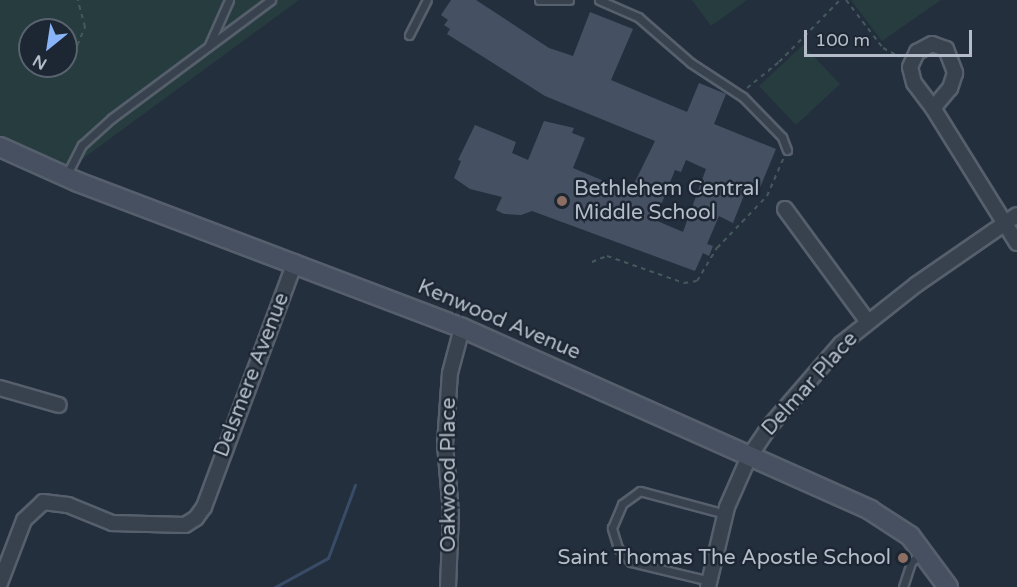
<!DOCTYPE html>
<style>
body{margin:0}
#map{position:relative;width:1017px;height:587px;overflow:hidden;background:#242f3e;font-family:"Varela Round",sans-serif}
div>[style]{position:absolute}
[style*='--x']{left:calc(var(--x)*1px);top:calc(var(--y)*1px);width:calc(var(--w)*1px);rotate:calc(var(--a)*1deg)}
.green>*{inset:0;background:#263c3f}
.stream>*{height:3px;margin:-1.5px;padding:0 1.5px;transform-origin:1.5px;border-radius:1.5px;background:#394c67}
.building>*{inset:0;background:#455162}
.path>*{height:2px;margin-top:-1px;transform-origin:0;background:repeating-linear-gradient(90deg,#44595c 0 4.5px,transparent 0 9px)}
.roads{filter:drop-shadow(2px 0 #565f6c) drop-shadow(-2px 0 #565f6c) drop-shadow(0 2px #565f6c) drop-shadow(0 -2px #565f6c)}
.lane>*{height:7px;margin:-3.5px;padding:0 3.5px;transform-origin:3.5px;border-radius:3.5px;background:#38414e}
.street>*{height:14px;margin:-7px;padding:0 7px;transform-origin:7px;border-radius:7px;background:#38414e}
.secondary>*{height:18px;margin:-9px;padding:0 9px;transform-origin:9px;border-radius:9px;background:#465061}
.dots>*{width:16px;height:16px;translate:-50% -50%;box-sizing:border-box;border:3px solid #1d2633;border-radius:50%}
span{translate:-50% -50%;white-space:nowrap;text-align:center;line-height:1.15;-webkit-text-stroke:5px #1d2633;paint-order:stroke}
.poi-label{font-size:21px;color:#b4bcc9}
.left{translate:0 -50%;text-align:left}
.right{translate:-100% -50%;text-align:right}
.street-label{font-size:21px;color:#b4bcc9}
.north{position:absolute;left:18px;top:18px;width:60px;height:60px;box-sizing:border-box;background:#1d2633;border:2px solid #59626f;border-radius:50%;rotate:210deg;font-size:16px;font-weight:700;line-height:24px;text-align:center;color:#b4bcc9}
.north::after{content:'';display:block;margin:auto;width:21px;height:27px;background:#8ab4f8;clip-path:polygon(50% 0,100% 100%,50% 72%,0 100%)}
.scale{position:absolute;left:804px;top:30px;width:168px;height:27px;box-sizing:border-box;border:3px solid #b4bcc9;border-top:0;padding-left:8px;font-size:18px;line-height:21px;white-space:nowrap;color:#b4bcc9;-webkit-text-stroke:4px #1d2633;paint-order:stroke}
</style>
<div id="map">
<div class="green">
<div style="clip-path:polygon(evenodd,0 0,299px 0,66px 171px,0 141px,0 0,30px 30px,66px 30px,66px 66px,30px 66px,30px 30px)"></div>
<div style="clip-path:polygon(692px 0,747px 0,711px 26px)"></div>
<div style="clip-path:polygon(851px 0,941px 0,882px 41px)"></div>
<div style="clip-path:polygon(803px 45px,840px 84px,796px 125px,759px 86px)"></div>
</div>
<div class="stream">
<div style="--x:275;--y:587;--w:60;--a:-28.7"></div>
<div style="--x:328;--y:558;--w:78;--a:-69.7"></div>
</div>
<div class="building">
<div style="clip-path:polygon(evenodd,451px 0,476px 0,549px 48px,573px 56px,590px 12px,633px 29px,611px 80px,687px 112px,699px 83px,726px 94px,714px 124px,776px 149px,759px 190px,748px 185px,733px 223px,719px 216px,707px 244px,713px 246px,709px 256px,703px 253px,695px 271px,532px 211px,521px 215px,504px 214px,496px 210px,502px 197px,470px 189px,454px 178px,461px 161px,458px 160px,475px 125px,516px 142px,512px 153px,528px 160px,544px 121px,574px 128px,572px 133px,585px 138px,573px 168px,630px 192px,655px 141px,545px 96px,447px 34px,450px 29px,444px 25px,448px 20px,441px 15px,451px 0,686px 160px,706px 169px,683px 232px,655px 220px,675px 170px,681px 172px,686px 160px)"></div>
</div>
<div class="path">
<div style="--x:846;--y:0;--w:61;--a:52.4"></div>
<div style="--x:883;--y:48;--w:19;--a:28"></div>
<div style="--x:67;--y:70;--w:47;--a:-67.3"></div>
<div style="--x:85;--y:27;--w:28;--a:-105"></div>
<div style="--x:747;--y:88;--w:41;--a:-39.1"></div>
<div style="--x:779;--y:62;--w:87;--a:-45.5"></div>
<div style="--x:592;--y:262;--w:16;--a:-22"></div>
<div style="--x:607;--y:256;--w:82;--a:19.3"></div>
<div style="--x:684;--y:283;--w:13;--a:-9"></div>
<div style="--x:697;--y:281;--w:39;--a:-59"></div>
<div style="--x:717;--y:248;--w:72;--a:-46.1"></div>
<div style="--x:767;--y:196;--w:43;--a:-66.4"></div>
</div>
<div class="roads">
<div class="lane">
<div style="--x:539;--y:0;--w:30;--a:0"></div>
<div style="--x:599;--y:0;--w:43;--a:23.6"></div>
<div style="--x:638;--y:17;--w:70;--a:41"></div>
<div style="--x:691;--y:63;--w:62;--a:33.2"></div>
<div style="--x:743;--y:97;--w:56;--a:45.7"></div>
<div style="--x:782;--y:137;--w:14;--a:69"></div>
<div style="--x:409;--y:35;--w:39;--a:-63"></div>
<div style="--x:209;--y:45;--w:49;--a:-66"></div>
<div style="--x:66;--y:176;--w:35;--a:-63"></div>
<div style="--x:82;--y:145;--w:40;--a:-42"></div>
<div style="--x:112;--y:118;--w:198;--a:-36.6"></div>
<div style="--x:710;--y:581;--w:81;--a:-166.5"></div>
<div style="--x:631;--y:562;--w:19;--a:-133"></div>
<div style="--x:618;--y:548;--w:21;--a:-107"></div>
<div style="--x:612;--y:528;--w:26;--a:-67"></div>
<div style="--x:622;--y:504;--w:22;--a:-36"></div>
<div style="--x:640;--y:491;--w:88;--a:15.1"></div>
<div style="--x:903;--y:587;--w:26;--a:-72"></div>
<div style="--x:911;--y:562;--w:14;--a:-39"></div>
</div>
<div class="street">
<div style="--x:932;--y:44;--w:15;--a:20"></div>
<div style="--x:946;--y:49;--w:26;--a:69"></div>
<div style="--x:955;--y:73;--w:16;--a:108"></div>
<div style="--x:950;--y:88;--w:26;--a:130"></div>
<div style="--x:933;--y:108;--w:31;--a:-127"></div>
<div style="--x:914;--y:83;--w:16;--a:-104"></div>
<div style="--x:910;--y:67;--w:17;--a:-65"></div>
<div style="--x:917;--y:52;--w:17;--a:-28"></div>
<div style="--x:933;--y:108;--w:159;--a:58.1"></div>
<div style="--x:785;--y:209;--w:140;--a:53.7"></div>
<div style="--x:0;--y:388;--w:61;--a:16.1"></div>
<div style="--x:0;--y:583;--w:67;--a:-69.1"></div>
<div style="--x:24;--y:520;--w:26;--a:-43"></div>
<div style="--x:43;--y:502;--w:25;--a:7"></div>
<div style="--x:68;--y:505;--w:48;--a:22.2"></div>
<div style="--x:112;--y:523;--w:73;--a:1.6"></div>
<div style="--x:185;--y:525;--w:13;--a:-32"></div>
<div style="--x:196;--y:518;--w:14;--a:-54"></div>
<div style="--x:204;--y:507;--w:261;--a:-69.6"></div>
<div style="--x:448;--y:587;--w:74;--a:-87.7"></div>
<div style="--x:451;--y:513;--w:69;--a:-95"></div>
<div style="--x:445;--y:444;--w:71;--a:-86"></div>
<div style="--x:450;--y:373;--w:47;--a:-75.1"></div>
<div style="--x:708;--y:587;--w:82;--a:-76.6"></div>
<div style="--x:727;--y:507;--w:55;--a:-66.3"></div>
<div style="--x:749;--y:457;--w:36;--a:-56"></div>
<div style="--x:769;--y:427;--w:110;--a:-49.1"></div>
<div style="--x:841;--y:344;--w:97;--a:-38.3"></div>
<div style="--x:917;--y:284;--w:121;--a:-34.6"></div>
</div>
<div class="secondary">
<div style="--x:0;--y:147;--w:85;--a:24.2"></div>
<div style="--x:78;--y:182;--w:411;--a:20.8"></div>
<div style="--x:462;--y:328;--w:447;--a:24"></div>
<div style="--x:870;--y:510;--w:48;--a:33"></div>
<div style="--x:910;--y:536;--w:64;--a:53.3"></div>
</div>
</div>
<div class="dots">
<div style="left:562px;top:201px;background:#8d6e63"></div>
<div style="left:903px;top:558px;background:#8d6e63"></div>
</div>
<div class="poi-label">
<span class="left" style="left:574px;top:201px">Bethlehem Central<br>Middle School</span>
<span class="right" style="left:891px;top:558px">Saint Thomas The Apostle School</span>
</div>
<div class="street-label">
<span style="left:499px;top:320px;rotate:23deg">Kenwood Avenue</span>
<span style="left:252px;top:375px;rotate:-69deg">Delsmere Avenue</span>
<span style="left:810px;top:384px;rotate:-48deg">Delmar Place</span>
<span style="left:449px;top:475px;rotate:-90deg">Oakwood Place</span>
</div>
<div class="north">N</div>
<div class="scale">100 m</div>
</div>
